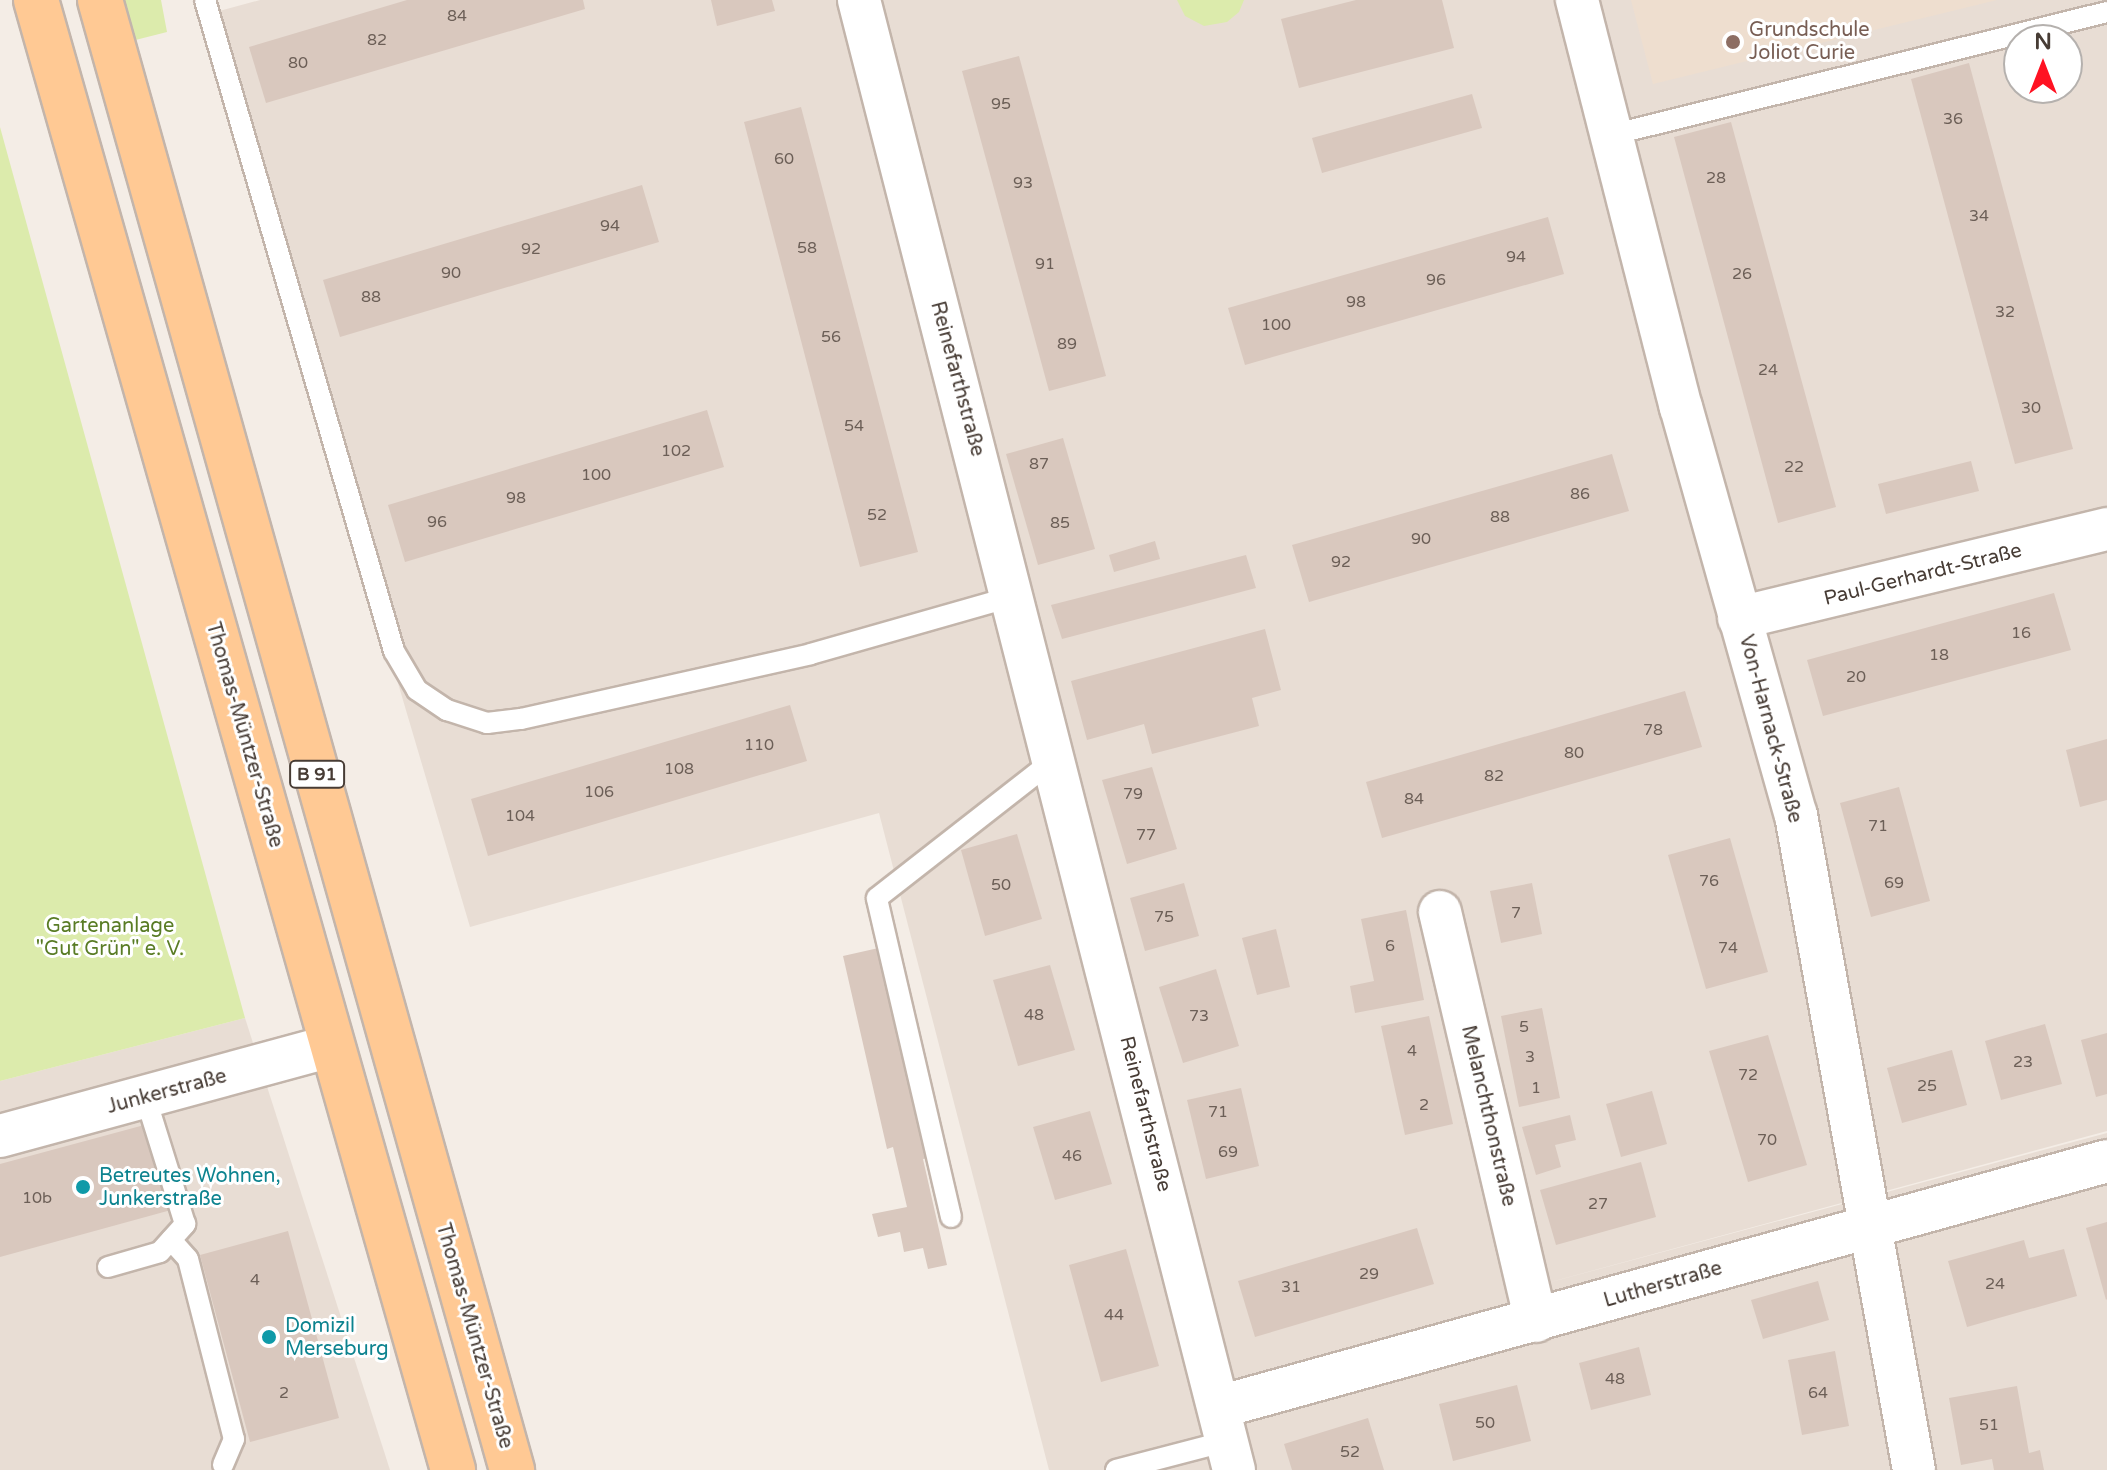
<!DOCTYPE html>
<meta charset="utf-8">
<style>
body{margin:0}
#map{position:relative;width:2107px;height:1470px;overflow:hidden;background:#f4ede6;font-family:"Varela Round",sans-serif}
div>[style]{position:absolute}
[style*='--x']{left:calc(var(--x)*1px);top:calc(var(--y)*1px);width:calc(var(--w)*1px);rotate:calc(var(--a)*1deg)}
.residential>*{inset:0;background:#e8ddd4}
.education>*{inset:0;background:#eedecf}
.green>*{inset:0;background:#dcebac}
.building>*{inset:0;background:#d9c8be}
.roads{filter:drop-shadow(2px 0 #c3b5ab) drop-shadow(-2px 0 #c3b5ab) drop-shadow(0 2px #c3b5ab) drop-shadow(0 -2px #c3b5ab)}
.lane>*{height:20px;margin:-10px;padding:0 10px;transform-origin:10px;border-radius:10px;background:#fff}
.street>*{height:42px;margin:-21px;padding:0 21px;transform-origin:21px;border-radius:21px;background:#fff}
.primary>*{height:44px;margin:-22px;padding:0 22px;transform-origin:22px;border-radius:22px;background:#ffc994}
.dots>*{width:22px;height:22px;translate:-50% -50%;box-sizing:border-box;border:4px solid #fff;border-radius:50%}
span{translate:-50% -50%;white-space:nowrap;text-align:center;line-height:1.15;-webkit-text-stroke:6px #fff;paint-order:stroke}
.number-label{font-size:16px;color:#6c5f57}
.number-label span{-webkit-text-stroke-width:0}
.shield-label span{padding:2px 6px;background:#fff;border:2px solid;border-radius:6px;-webkit-text-stroke-width:0}
.shield-label{font-size:18px;color:#473c35;font-weight:700}
.education-label{font-size:20px;color:#785e54}
.left{translate:0 -50%;text-align:left}
.street-label{font-size:20px;color:#473c35}
.park-label{font-size:20px;color:#597c25}
.culture-label{font-size:20px;color:#0d838f}
.north{position:absolute;left:2003px;top:24px;width:80px;height:80px;box-sizing:border-box;background:#fff;border:2px solid #b5b1ae;border-radius:50%;rotate:0deg;font-size:22px;font-weight:700;line-height:32px;text-align:center;color:#473c35}
.north::after{content:'';display:block;margin:auto;width:28px;height:36px;background:#ff1222;clip-path:polygon(50% 0,100% 100%,50% 72%,0 100%)}
</style>
<div id="map">
<div class="residential">
<div style="clip-path:polygon(evenodd,260px 0,2107px 0,2107px 1131px,1521px 1290px,2107px 1133px,2107px 1470px,1049px 1470px,879px 813px,470px 927px,201px 16px,260px 0,2019px 40px,2067px 40px,2067px 88px,2019px 88px,2019px 40px)"></div>
<div style="clip-path:polygon(245px 1018px,390px 1470px,0 1470px,0 1081px)"></div>
</div>
<div class="education">
<div style="clip-path:polygon(1631px 0,1997px 0,1653px 84px)"></div>
</div>
<div class="green">
<div style="clip-path:polygon(79px 0,161px 0,167px 32px,96px 50px)"></div>
<div style="clip-path:polygon(1177px 0,1244px 0,1239px 12px,1227px 22px,1204px 26px,1185px 16px)"></div>
<div style="clip-path:polygon(0 127px,245px 1018px,0 1081px)"></div>
</div>
<div class="building">
<div style="clip-path:polygon(407px 0,583px 0,585px 9px,266px 103px,249px 47px)"></div>
<div style="clip-path:polygon(711px 0,772px 0,775px 11px,717px 26px)"></div>
<div style="clip-path:polygon(1356px 0,1442px 0,1454px 48px,1299px 88px,1281px 19px)"></div>
<div style="clip-path:polygon(1019px 56px,1106px 376px,1049px 391px,962px 71px)"></div>
<div style="clip-path:polygon(1969px 63px,2073px 449px,2015px 464px,1911px 79px)"></div>
<div style="clip-path:polygon(1472px 94px,1482px 128px,1322px 173px,1312px 138px)"></div>
<div style="clip-path:polygon(801px 107px,918px 552px,860px 567px,744px 122px)"></div>
<div style="clip-path:polygon(1731px 122px,1836px 507px,1778px 523px,1674px 137px)"></div>
<div style="clip-path:polygon(642px 185px,659px 242px,340px 337px,323px 280px)"></div>
<div style="clip-path:polygon(1548px 217px,1564px 274px,1245px 365px,1228px 308px)"></div>
<div style="clip-path:polygon(707px 410px,724px 467px,405px 562px,388px 505px)"></div>
<div style="clip-path:polygon(1063px 438px,1095px 549px,1038px 565px,1006px 454px)"></div>
<div style="clip-path:polygon(1612px 454px,1629px 511px,1309px 602px,1292px 545px)"></div>
<div style="clip-path:polygon(1971px 461px,1979px 491px,1886px 514px,1878px 484px)"></div>
<div style="clip-path:polygon(1155px 541px,1160px 559px,1114px 572px,1109px 555px)"></div>
<div style="clip-path:polygon(1246px 555px,1256px 588px,1062px 639px,1051px 605px)"></div>
<div style="clip-path:polygon(2054px 593px,2071px 650px,1823px 716px,1807px 660px)"></div>
<div style="clip-path:polygon(1265px 629px,1281px 690px,1252px 698px,1259px 726px,1152px 754px,1144px 724px,1087px 740px,1071px 681px)"></div>
<div style="clip-path:polygon(1685px 691px,1702px 747px,1382px 838px,1366px 782px)"></div>
<div style="clip-path:polygon(790px 705px,807px 761px,488px 856px,471px 799px)"></div>
<div style="clip-path:polygon(2107px 739px,2107px 800px,2080px 807px,2066px 750px)"></div>
<div style="clip-path:polygon(1152px 767px,1177px 849px,1127px 864px,1102px 780px)"></div>
<div style="clip-path:polygon(1899px 787px,1930px 901px,1871px 917px,1840px 803px)"></div>
<div style="clip-path:polygon(1017px 834px,1042px 919px,985px 936px,961px 850px)"></div>
<div style="clip-path:polygon(1730px 838px,1768px 972px,1706px 989px,1668px 855px)"></div>
<div style="clip-path:polygon(1184px 883px,1199px 936px,1145px 951px,1130px 898px)"></div>
<div style="clip-path:polygon(1532px 883px,1542px 934px,1501px 943px,1490px 891px)"></div>
<div style="clip-path:polygon(1406px 910px,1424px 1000px,1355px 1013px,1350px 986px,1374px 981px,1361px 919px)"></div>
<div style="clip-path:polygon(1276px 929px,1290px 987px,1257px 995px,1242px 938px)"></div>
<div style="clip-path:polygon(883px 947px,931px 1158px,923px 1159px,947px 1265px,928px 1269px,923px 1248px,904px 1252px,900px 1232px,878px 1237px,872px 1214px,907px 1207px,893px 1147px,887px 1149px,843px 956px)"></div>
<div style="clip-path:polygon(1050px 965px,1075px 1050px,1018px 1066px,993px 980px)"></div>
<div style="clip-path:polygon(1216px 969px,1239px 1046px,1183px 1063px,1159px 987px)"></div>
<div style="clip-path:polygon(1542px 1008px,1560px 1098px,1519px 1107px,1501px 1016px)"></div>
<div style="clip-path:polygon(1429px 1016px,1453px 1124px,1405px 1135px,1381px 1026px)"></div>
<div style="clip-path:polygon(2045px 1024px,2062px 1084px,2001px 1100px,1985px 1041px)"></div>
<div style="clip-path:polygon(2107px 1033px,2107px 1094px,2096px 1097px,2081px 1040px)"></div>
<div style="clip-path:polygon(1768px 1035px,1807px 1165px,1748px 1182px,1709px 1051px)"></div>
<div style="clip-path:polygon(1952px 1050px,1967px 1105px,1902px 1123px,1887px 1068px)"></div>
<div style="clip-path:polygon(1241px 1088px,1259px 1166px,1206px 1179px,1187px 1100px)"></div>
<div style="clip-path:polygon(1652px 1091px,1667px 1144px,1621px 1157px,1606px 1104px)"></div>
<div style="clip-path:polygon(1090px 1111px,1112px 1184px,1055px 1200px,1033px 1127px)"></div>
<div style="clip-path:polygon(1570px 1115px,1576px 1140px,1555px 1145px,1561px 1167px,1536px 1175px,1522px 1127px)"></div>
<div style="clip-path:polygon(148px 1124px,171px 1210px,0 1257px,0 1164px)"></div>
<div style="clip-path:polygon(1641px 1162px,1656px 1217px,1556px 1245px,1540px 1190px)"></div>
<div style="clip-path:polygon(2107px 1222px,2107px 1299px,2106px 1300px,2086px 1228px)"></div>
<div style="clip-path:polygon(1417px 1228px,1434px 1284px,1255px 1337px,1238px 1281px)"></div>
<div style="clip-path:polygon(288px 1231px,339px 1418px,250px 1442px,200px 1255px)"></div>
<div style="clip-path:polygon(2024px 1240px,2029px 1258px,2064px 1249px,2077px 1296px,1967px 1327px,1948px 1261px)"></div>
<div style="clip-path:polygon(1126px 1249px,1159px 1366px,1101px 1382px,1069px 1265px)"></div>
<div style="clip-path:polygon(1818px 1281px,1829px 1320px,1763px 1339px,1751px 1300px)"></div>
<div style="clip-path:polygon(1639px 1347px,1651px 1395px,1591px 1410px,1579px 1363px)"></div>
<div style="clip-path:polygon(1835px 1351px,1849px 1426px,1802px 1435px,1788px 1360px)"></div>
<div style="clip-path:polygon(1517px 1385px,1531px 1441px,1453px 1461px,1439px 1404px)"></div>
<div style="clip-path:polygon(2017px 1386px,2029px 1453px,2040px 1450px,2044px 1470px,1994px 1470px,1992px 1459px,1961px 1465px,1949px 1398px)"></div>
<div style="clip-path:polygon(1368px 1418px,1384px 1470px,1292px 1470px,1284px 1444px)"></div>
</div>
<div class="roads">
<div class="lane">
<div style="--x:205;--y:0;--w:678;--a:73.81"></div>
<div style="--x:394;--y:651;--w:45;--a:59.5"></div>
<div style="--x:417;--y:690;--w:36;--a:34"></div>
<div style="--x:447;--y:710;--w:42;--a:18"></div>
<div style="--x:487;--y:723;--w:34;--a:-7"></div>
<div style="--x:521;--y:719;--w:297;--a:-12.6"></div>
<div style="--x:811;--y:654;--w:211;--a:-15.9"></div>
<div style="--x:1611;--y:135;--w:511;--a:-13.93"></div>
<div style="--x:951;--y:1217;--w:327;--a:-103.1"></div>
<div style="--x:877;--y:898;--w:226;--a:-38"></div>
<div style="--x:171;--y:1240;--w:25;--a:48"></div>
<div style="--x:188;--y:1259;--w:186;--a:75.7"></div>
<div style="--x:234;--y:1439;--w:28;--a:113"></div>
<div style="--x:108;--y:1267;--w:54;--a:-16.1"></div>
<div style="--x:160;--y:1252;--w:38;--a:-48"></div>
<div style="--x:185;--y:1224;--w:131;--a:-107.3"></div>
<div style="--x:1116;--y:1470;--w:115;--a:-14.6"></div>
</div>
<div class="street">
<div style="--x:859;--y:0;--w:1517;--a:75.69"></div>
<div style="--x:1577;--y:0;--w:420;--a:75.7"></div>
<div style="--x:1681;--y:407;--w:424;--a:74.3"></div>
<div style="--x:1796;--y:815;--w:666;--a:79.79"></div>
<div style="--x:1739;--y:618;--w:379;--a:-13.6"></div>
<div style="--x:1440;--y:912;--w:420;--a:76.8"></div>
<div style="--x:0;--y:1136;--w:344;--a:-15.2"></div>
<div style="--x:1219;--y:1407;--w:921;--a:-15.48"></div>
</div>
<div class="primary">
<div style="--x:36;--y:0;--w:1528;--a:74.16"></div>
<div style="--x:100;--y:0;--w:1527;--a:74.34"></div>
</div>
</div>
<div class="dots">
<div style="left:1733px;top:42px;background:#8d6e63"></div>
<div style="left:83px;top:1187px;background:#0f9aa8"></div>
<div style="left:269px;top:1337px;background:#0f9aa8"></div>
</div>
<div class="number-label">
<span style="left:457px;top:16px">84</span>
<span style="left:377px;top:40px">82</span>
<span style="left:298px;top:63px">80</span>
<span style="left:1001px;top:104px">95</span>
<span style="left:1953px;top:119px">36</span>
<span style="left:784px;top:159px">60</span>
<span style="left:1716px;top:178px">28</span>
<span style="left:1023px;top:183px">93</span>
<span style="left:1979px;top:216px">34</span>
<span style="left:610px;top:226px">94</span>
<span style="left:807px;top:248px">58</span>
<span style="left:531px;top:249px">92</span>
<span style="left:1516px;top:257px">94</span>
<span style="left:1045px;top:264px">91</span>
<span style="left:451px;top:273px">90</span>
<span style="left:1742px;top:274px">26</span>
<span style="left:1436px;top:280px">96</span>
<span style="left:371px;top:297px">88</span>
<span style="left:1356px;top:302px">98</span>
<span style="left:2005px;top:312px">32</span>
<span style="left:1276px;top:325px">100</span>
<span style="left:831px;top:337px">56</span>
<span style="left:1067px;top:344px">89</span>
<span style="left:1768px;top:370px">24</span>
<span style="left:2031px;top:408px">30</span>
<span style="left:854px;top:426px">54</span>
<span style="left:676px;top:451px">102</span>
<span style="left:1039px;top:464px">87</span>
<span style="left:1794px;top:467px">22</span>
<span style="left:596px;top:475px">100</span>
<span style="left:1580px;top:494px">86</span>
<span style="left:516px;top:498px">98</span>
<span style="left:877px;top:515px">52</span>
<span style="left:1500px;top:517px">88</span>
<span style="left:437px;top:522px">96</span>
<span style="left:1060px;top:523px">85</span>
<span style="left:1421px;top:539px">90</span>
<span style="left:1341px;top:562px">92</span>
<span style="left:2021px;top:633px">16</span>
<span style="left:1939px;top:655px">18</span>
<span style="left:1856px;top:677px">20</span>
<span style="left:1653px;top:730px">78</span>
<span style="left:759px;top:745px">110</span>
<span style="left:1574px;top:753px">80</span>
<span style="left:679px;top:769px">108</span>
<span style="left:1494px;top:776px">82</span>
<span style="left:599px;top:792px">106</span>
<span style="left:1133px;top:794px">79</span>
<span style="left:1414px;top:799px">84</span>
<span style="left:520px;top:816px">104</span>
<span style="left:1878px;top:826px">71</span>
<span style="left:1146px;top:835px">77</span>
<span style="left:1709px;top:881px">76</span>
<span style="left:1894px;top:883px">69</span>
<span style="left:1001px;top:885px">50</span>
<span style="left:1516px;top:913px">7</span>
<span style="left:1164px;top:917px">75</span>
<span style="left:1390px;top:946px">6</span>
<span style="left:1728px;top:948px">74</span>
<span style="left:1034px;top:1015px">48</span>
<span style="left:1199px;top:1016px">73</span>
<span style="left:1524px;top:1027px">5</span>
<span style="left:1412px;top:1051px">4</span>
<span style="left:1530px;top:1057px">3</span>
<span style="left:2023px;top:1062px">23</span>
<span style="left:1748px;top:1075px">72</span>
<span style="left:1927px;top:1086px">25</span>
<span style="left:1536px;top:1088px">1</span>
<span style="left:1424px;top:1105px">2</span>
<span style="left:1218px;top:1112px">71</span>
<span style="left:1767px;top:1140px">70</span>
<span style="left:1228px;top:1152px">69</span>
<span style="left:1072px;top:1156px">46</span>
<span style="left:37px;top:1198px">10b</span>
<span style="left:1598px;top:1204px">27</span>
<span style="left:1369px;top:1274px">29</span>
<span style="left:255px;top:1280px">4</span>
<span style="left:1995px;top:1284px">24</span>
<span style="left:1291px;top:1287px">31</span>
<span style="left:1114px;top:1315px">44</span>
<span style="left:1615px;top:1379px">48</span>
<span style="left:284px;top:1393px">2</span>
<span style="left:1818px;top:1393px">64</span>
<span style="left:1485px;top:1423px">50</span>
<span style="left:1989px;top:1425px">51</span>
<span style="left:1350px;top:1452px">52</span>
</div>
<div class="shield-label">
<span style="left:317px;top:774px">B 91</span>
</div>
<div class="education-label">
<span class="left" style="left:1749px;top:42px">Grundschule<br>Joliot Curie</span>
</div>
<div class="street-label">
<span style="left:957px;top:379px;rotate:75deg">Reinefarthstraße</span>
<span style="left:1923px;top:575px;rotate:-14deg">Paul-Gerhardt-Straße</span>
<span style="left:1770px;top:729px;rotate:75deg">Von-Harnack-Straße</span>
<span style="left:244px;top:735px;rotate:74deg">Thomas-Müntzer-Straße</span>
<span style="left:167px;top:1092px;rotate:-15deg">Junkerstraße</span>
<span style="left:1145px;top:1114px;rotate:76deg">Reinefarthstraße</span>
<span style="left:1488px;top:1116px;rotate:77deg">Melanchthonstraße</span>
<span style="left:1663px;top:1285px;rotate:-16deg">Lutherstraße</span>
<span style="left:474px;top:1336px;rotate:74deg">Thomas-Müntzer-Straße</span>
</div>
<div class="park-label">
<span style="left:110px;top:938px">Gartenanlage<br>"Gut Grün" e. V.</span>
</div>
<div class="culture-label">
<span class="left" style="left:99px;top:1188px">Betreutes Wohnen,<br>Junkerstraße</span>
<span class="left" style="left:285px;top:1338px">Domizil<br>Merseburg</span>
</div>
<div class="north">N</div>
</div>
